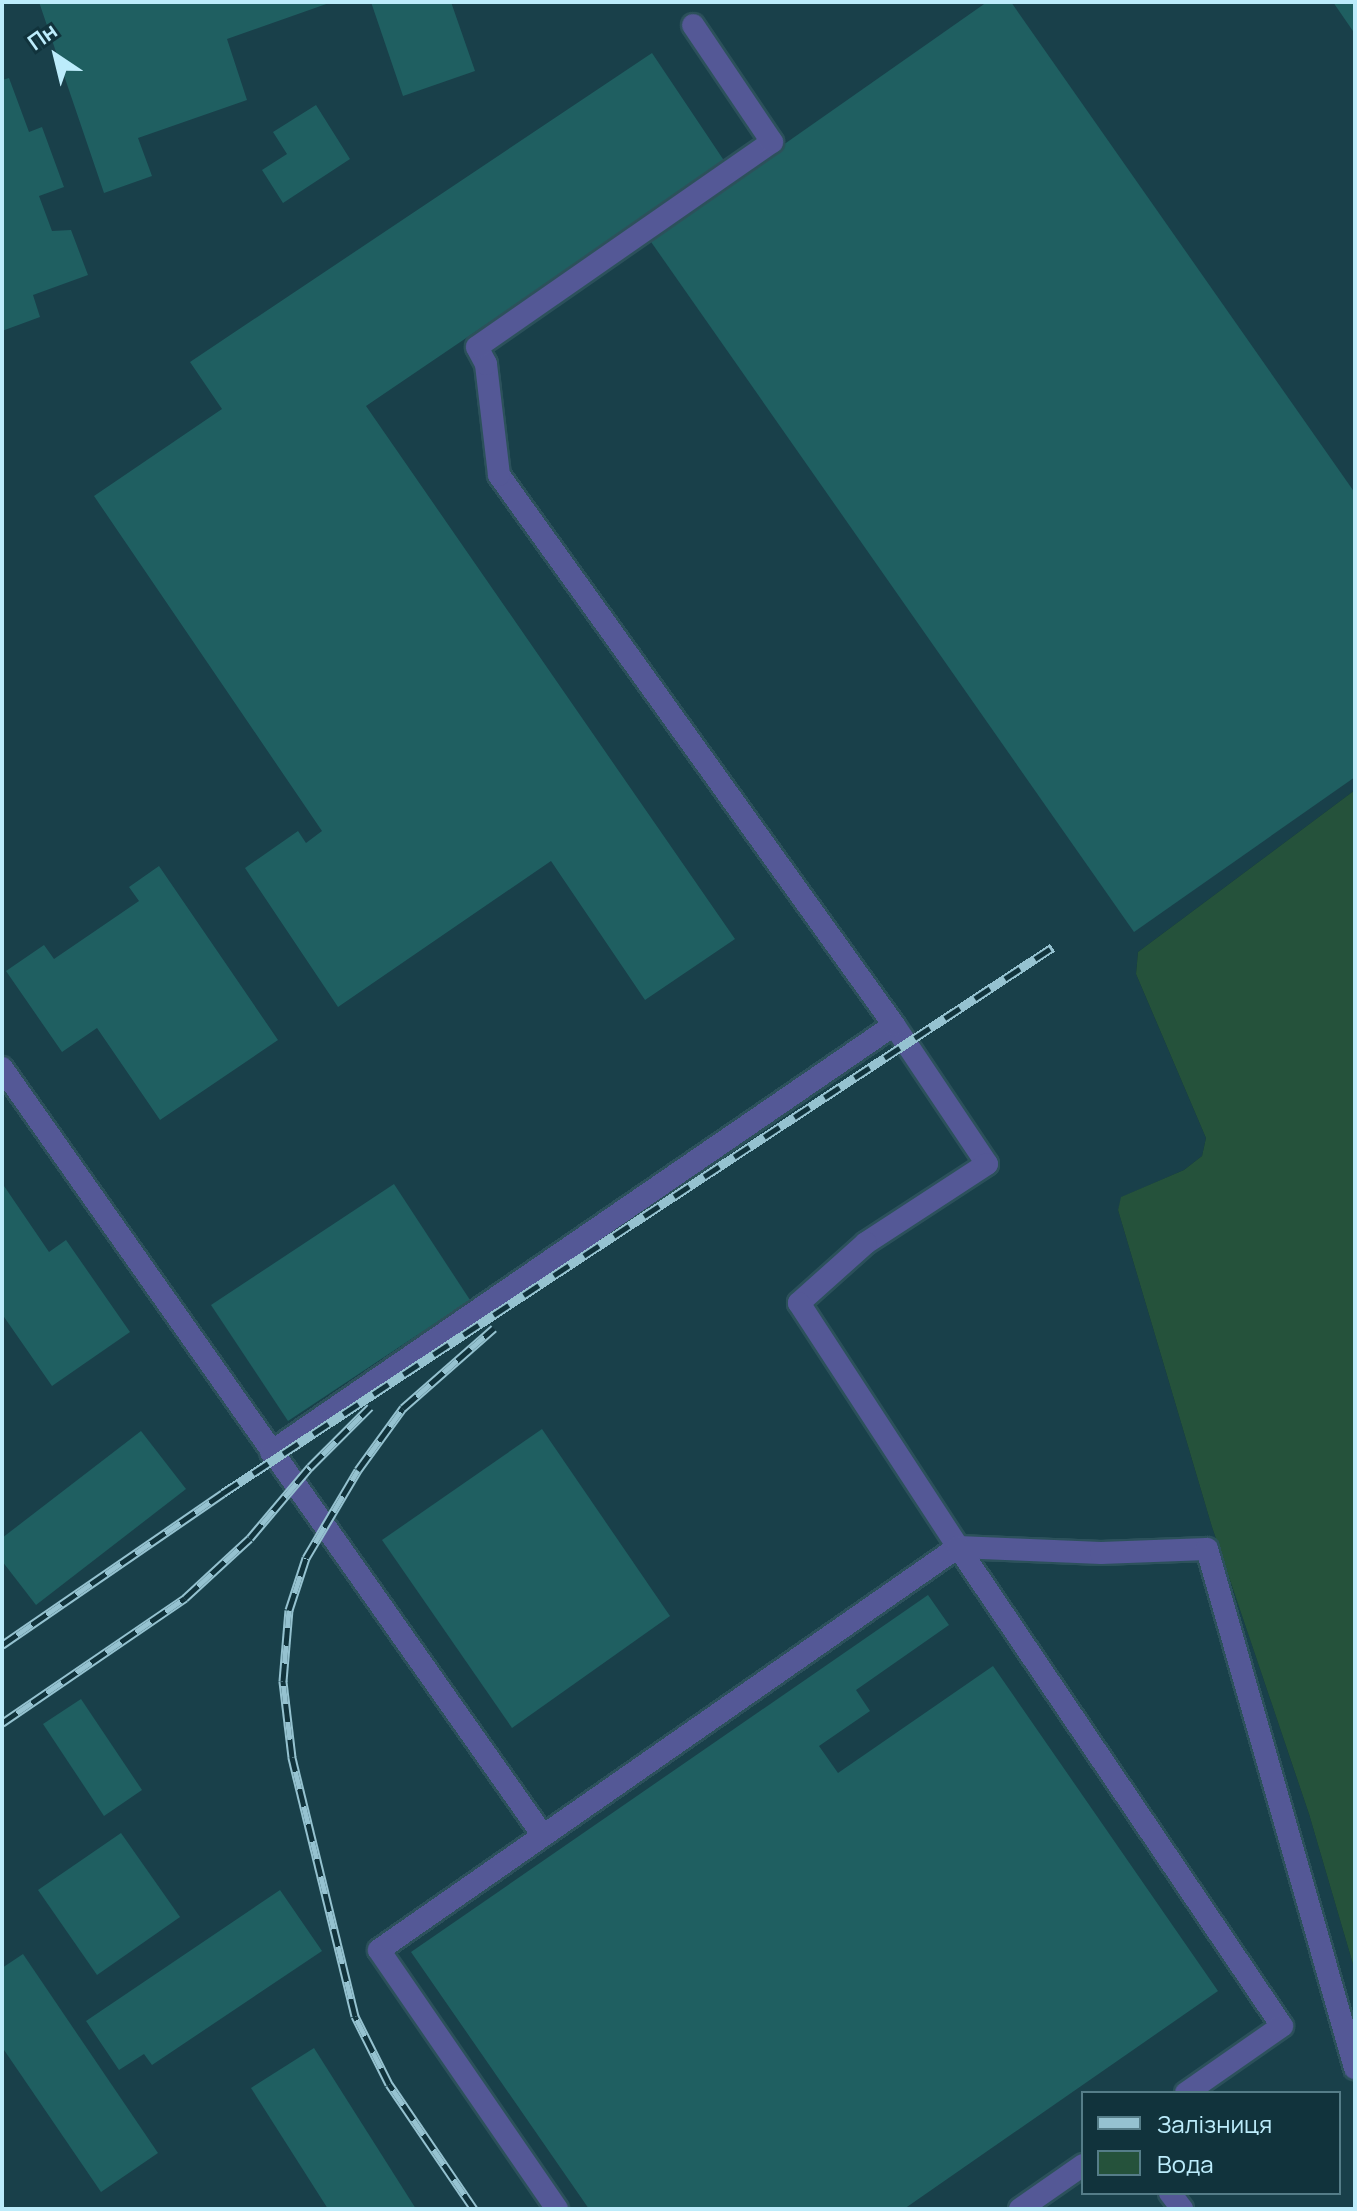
<!DOCTYPE html>
<meta charset="utf-8">
<style>
body{margin:0}
#map{position:relative;width:1357px;height:2211px;overflow:hidden;background:#11333c;font-family:Manrope,sans-serif}
div>[style]{position:absolute}
[style*='--x']{left:calc(var(--x)*1px);top:calc(var(--y)*1px);width:calc(var(--w)*1px);rotate:calc(var(--a)*1deg)}
.built>*{inset:0;background:#19404a}
.water>*{inset:0;background:#25523b}
.building>*{inset:0;background:#1f5f61}
.roads{filter:drop-shadow(2px 0 #2c515b) drop-shadow(-2px 0 #2c515b) drop-shadow(0 2px #2c515b) drop-shadow(0 -2px #2c515b)}
.service>*{height:22px;margin:-11px;padding:0 11px;transform-origin:11px;border-radius:11px;background:#545896}
.rail>*{height:9px;margin-top:-4.5px;transform-origin:0;background:repeating-linear-gradient(90deg,#11333c 0 18px,#95c2d0 0 36px);box-sizing:border-box;border-block:2px solid #95c2d0}
span{translate:-50% -50%;white-space:nowrap;text-align:center;line-height:1.15;-webkit-text-stroke:6px #11333c;paint-order:stroke}
.frame{position:absolute;inset:0;border:4px solid #bcecfb;pointer-events:none}
.legend{position:absolute;left:1081px;top:2091px;width:260px;height:104px;box-sizing:border-box;background:#11333c;border:2px solid #557d88;margin:0;padding:10px 14px;list-style:none;font-size:24px;color:#bcecfb}
.legend li{display:flex;align-items:center;gap:16px;height:40px}
.legend b{width:40px;border:2px solid #557d88}
.north{position:absolute;left:16px;top:16px;width:80px;height:80px;-webkit-text-stroke:6px #11333c;paint-order:stroke;rotate:325deg;font-size:22px;font-weight:700;line-height:32px;text-align:center;color:#bcecfb}
.north::after{content:'';display:block;margin:auto;width:28px;height:36px;background:#bcecfb;clip-path:polygon(50% 0,100% 100%,50% 72%,0 100%)}
</style>
<div id="map">
<div class="built">
<div style="clip-path:polygon(evenodd,2px 2px,1355px 2px,1355px 790px,1138px 952px,1136px 974px,1206px 1138px,1202px 1156px,1184px 1170px,1122px 1197px,1118px 1210px,1212px 1527px,1309px 1814px,1355px 1971px,1355px 2209px,2px 2209px,2px 2px,1083px 2093px,1339px 2093px,1339px 2193px,1083px 2193px,1083px 2093px)"></div>
</div>
<div class="water">
<div style="clip-path:polygon(1355px 790px,1355px 1971px,1309px 1814px,1212px 1527px,1118px 1210px,1121px 1197px,1184px 1170px,1202px 1156px,1206px 1138px,1136px 974px,1138px 952px)"></div>
</div>
<div class="building">
<div style="clip-path:polygon(39px 2px,332px 2px,227px 39px,247px 100px,138px 138px,152px 176px,104px 193px)"></div>
<div style="clip-path:polygon(371px 2px,451px 2px,475px 71px,403px 96px)"></div>
<div style="clip-path:polygon(987px 2px,1011px 2px,1355px 493px,1355px 777px,1134px 932px,649px 239px)"></div>
<div style="clip-path:polygon(1333px 2px,1355px 2px,1355px 34px)"></div>
<div style="clip-path:polygon(652px 53px,725px 162px,366px 406px,735px 939px,645px 1000px,551px 861px,338px 1007px,245px 868px,298px 831px,306px 843px,322px 831px,94px 496px,222px 409px,190px 362px)"></div>
<div style="clip-path:polygon(9px 78px,29px 132px,42px 127px,64px 187px,39px 196px,52px 231px,71px 230px,88px 275px,33px 295px,40px 317px,2px 331px,2px 80px)"></div>
<div style="clip-path:polygon(316px 105px,350px 159px,283px 203px,262px 170px,287px 154px,273px 132px)"></div>
<div style="clip-path:polygon(159px 866px,278px 1040px,160px 1120px,97px 1028px,62px 1052px,6px 971px,44px 945px,54px 959px,139px 901px,129px 887px)"></div>
<div style="clip-path:polygon(2px 1183px,49px 1252px,66px 1240px,130px 1332px,52px 1386px,2px 1314px)"></div>
<div style="clip-path:polygon(394px 1184px,470px 1300px,288px 1421px,211px 1305px)"></div>
<div style="clip-path:polygon(542px 1429px,670px 1616px,512px 1728px,382px 1540px)"></div>
<div style="clip-path:polygon(141px 1431px,186px 1489px,36px 1605px,2px 1561px,2px 1538px)"></div>
<div style="clip-path:polygon(928px 1595px,949px 1625px,856px 1690px,870px 1711px,819px 1746px,838px 1773px,993px 1666px,1218px 1991px,904px 2209px,589px 2209px,411px 1952px)"></div>
<div style="clip-path:polygon(81px 1699px,142px 1790px,104px 1816px,43px 1724px)"></div>
<div style="clip-path:polygon(121px 1833px,180px 1917px,97px 1975px,38px 1890px)"></div>
<div style="clip-path:polygon(280px 1890px,322px 1951px,152px 2065px,144px 2054px,119px 2070px,86px 2021px)"></div>
<div style="clip-path:polygon(23px 1954px,158px 2153px,101px 2192px,2px 2047px,2px 1968px)"></div>
<div style="clip-path:polygon(314px 2048px,416px 2209px,328px 2209px,251px 2088px)"></div>
</div>
<div class="roads">
<div class="service">
<div style="--x:894;--y:1025;--w:167;--a:56.2"></div>
<div style="--x:987;--y:1164;--w:145;--a:146.9"></div>
<div style="--x:866;--y:1243;--w:90;--a:138.2"></div>
<div style="--x:799;--y:1303;--w:291;--a:56.9"></div>
<div style="--x:958;--y:1547;--w:143;--a:2.4"></div>
<div style="--x:1101;--y:1553;--w:106;--a:-2.2"></div>
<div style="--x:1207;--y:1549;--w:540;--a:74.08"></div>
<div style="--x:2;--y:1068;--w:937;--a:54.82"></div>
<div style="--x:271;--y:1452;--w:755;--a:-34.43"></div>
<div style="--x:894;--y:1025;--w:677;--a:-125.69"></div>
<div style="--x:499;--y:475;--w:112;--a:-96.7"></div>
<div style="--x:486;--y:364;--w:19;--a:-118"></div>
<div style="--x:477;--y:347;--w:359;--a:-34.8"></div>
<div style="--x:772;--y:142;--w:141;--a:-124"></div>
<div style="--x:1170;--y:2193;--w:20;--a:53"></div>
<div style="--x:557;--y:2209;--w:314;--a:-124.5"></div>
<div style="--x:379;--y:1950;--w:705;--a:-34.84"></div>
<div style="--x:958;--y:1547;--w:578;--a:55.93"></div>
<div style="--x:1282;--y:2026;--w:117;--a:145.1"></div>
<div style="--x:1020;--y:2209;--w:77;--a:-34.9"></div>
</div>
</div>
<div class="rail">
<div style="--x:2;--y:1645;--w:268;--a:-34.5"></div>
<div style="--x:223;--y:1493;--w:993;--a:-33.34"></div>
<div style="--x:2;--y:1723;--w:222;--a:-34.3"></div>
<div style="--x:185;--y:1598;--w:88;--a:-42.7"></div>
<div style="--x:250;--y:1538;--w:93;--a:-49.8"></div>
<div style="--x:310;--y:1467;--w:85;--a:-45"></div>
<div style="--x:474;--y:2209;--w:151;--a:-124.2"></div>
<div style="--x:389;--y:2084;--w:76;--a:-116.6"></div>
<div style="--x:355;--y:2016;--w:267;--a:-103.7"></div>
<div style="--x:292;--y:1757;--w:77;--a:-96.8"></div>
<div style="--x:283;--y:1681;--w:71;--a:-85.2"></div>
<div style="--x:289;--y:1610;--w:55;--a:-71.9"></div>
<div style="--x:306;--y:1558;--w:102;--a:-59.4"></div>
<div style="--x:358;--y:1470;--w:77;--a:-54"></div>
<div style="--x:403;--y:1408;--w:121;--a:-41.3"></div>
</div>
<div class="frame"></div>
<ul class="legend">
<li><b style="height:10px;background:#95c2d0"></b>Залізниця</li>
<li><b style="height:22px;background:#25523b"></b>Вода</li>
</ul>
<div class="north">Пн</div>
</div>
